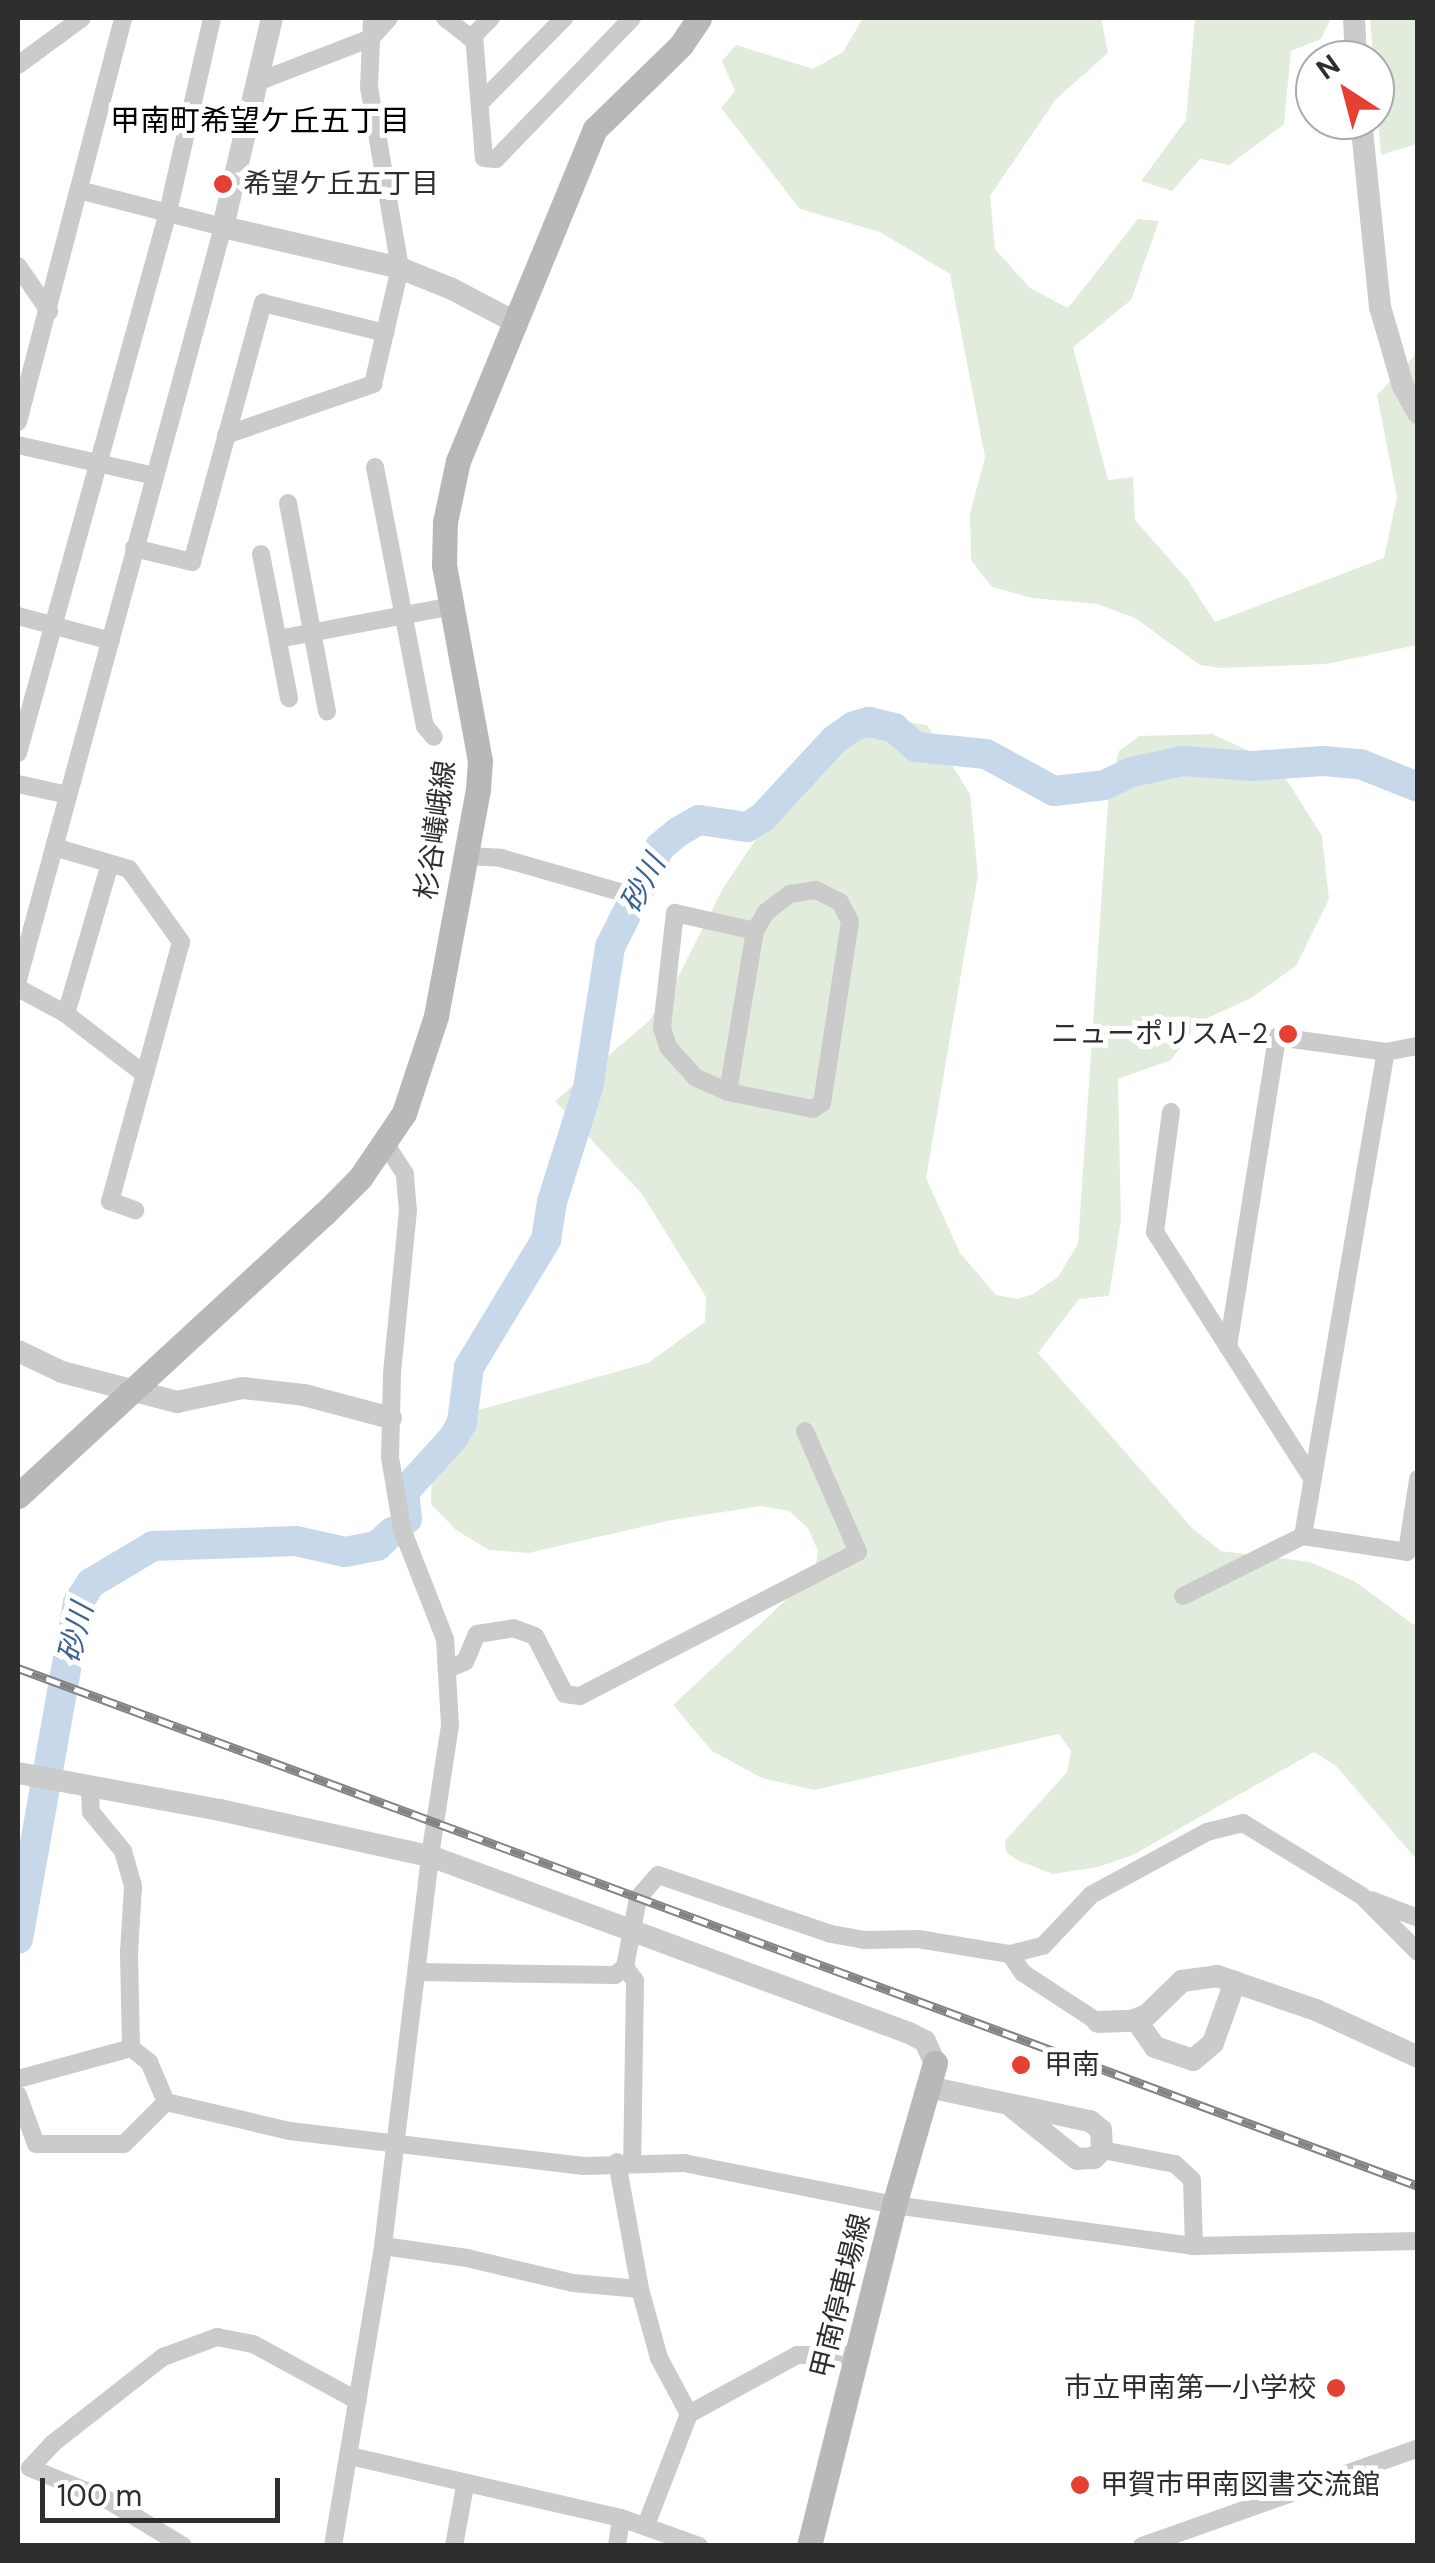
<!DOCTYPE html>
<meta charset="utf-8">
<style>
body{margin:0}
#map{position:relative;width:1435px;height:2563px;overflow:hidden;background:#fff;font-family:"DM Sans","Noto Sans JP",sans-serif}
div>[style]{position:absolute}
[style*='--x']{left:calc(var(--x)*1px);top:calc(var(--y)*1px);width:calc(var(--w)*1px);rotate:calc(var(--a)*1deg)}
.green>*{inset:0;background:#e2ecdc}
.river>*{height:30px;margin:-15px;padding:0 15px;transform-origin:15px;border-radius:15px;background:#c8d8eb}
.minor>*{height:18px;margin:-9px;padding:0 9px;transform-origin:9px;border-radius:9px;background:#cbcbcb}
.tertiary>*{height:22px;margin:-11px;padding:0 11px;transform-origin:11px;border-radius:11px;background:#cbcbcb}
.secondary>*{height:25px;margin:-12.5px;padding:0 12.5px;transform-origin:12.5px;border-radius:12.5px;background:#b8b8b8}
.rail>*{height:9px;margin-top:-4.5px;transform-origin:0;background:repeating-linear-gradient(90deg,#fff 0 15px,#838383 0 30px);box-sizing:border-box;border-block:2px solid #838383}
.dots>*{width:28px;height:28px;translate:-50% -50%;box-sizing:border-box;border:5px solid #fff;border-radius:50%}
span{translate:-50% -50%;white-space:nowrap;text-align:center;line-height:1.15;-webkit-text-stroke:10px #fff;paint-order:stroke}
.poi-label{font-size:28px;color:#2e2e2e}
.left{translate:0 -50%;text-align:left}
.right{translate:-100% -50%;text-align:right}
.street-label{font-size:28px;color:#2e2e2e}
.neighbourhood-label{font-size:30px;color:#000}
.water-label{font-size:30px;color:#3d6290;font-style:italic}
.frame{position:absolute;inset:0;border:20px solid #2e2e2e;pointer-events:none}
.north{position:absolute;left:1295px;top:40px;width:100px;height:100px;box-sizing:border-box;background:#fff;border:2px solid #ababab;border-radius:50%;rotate:324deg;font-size:28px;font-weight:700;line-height:40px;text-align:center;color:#2e2e2e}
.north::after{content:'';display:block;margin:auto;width:35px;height:45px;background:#e44132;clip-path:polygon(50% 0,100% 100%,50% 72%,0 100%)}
.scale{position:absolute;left:40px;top:2478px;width:240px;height:45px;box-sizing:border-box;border:5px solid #2e2e2e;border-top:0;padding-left:12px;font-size:30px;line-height:35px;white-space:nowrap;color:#2e2e2e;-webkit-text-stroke:8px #fff;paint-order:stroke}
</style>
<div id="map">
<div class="green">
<div style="clip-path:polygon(863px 18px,1101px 18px,1108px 53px,1056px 99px,990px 196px,995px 249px,1030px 288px,1068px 308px,1138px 219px,1159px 221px,1131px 300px,1073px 347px,1108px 480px,1133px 477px,1135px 520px,1187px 579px,1215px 622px,1384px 558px,1397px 497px,1377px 395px,1417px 353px,1417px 645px,1326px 664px,1221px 668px,1200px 665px,1135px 618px,1097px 604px,1032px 598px,992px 587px,971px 560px,970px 514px,985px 457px,950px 274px,880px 232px,800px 209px,721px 108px,735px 91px,722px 61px,736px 45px,813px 69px,843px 52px)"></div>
<div style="clip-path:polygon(1195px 18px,1331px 18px,1321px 39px,1291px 51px,1284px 124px,1229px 165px,1200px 159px,1172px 191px,1141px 181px,1186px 120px)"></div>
<div style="clip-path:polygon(1370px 18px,1417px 18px,1417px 144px,1381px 155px)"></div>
<div style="clip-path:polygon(899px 721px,927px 725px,970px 794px,978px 875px,926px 1178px,960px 1253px,996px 1295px,1018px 1299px,1033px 1294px,1058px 1277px,1078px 1244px,1109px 789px,1119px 751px,1139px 736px,1212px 734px,1276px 763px,1322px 836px,1329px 899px,1296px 966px,1251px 998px,1199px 1022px,1171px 1060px,1118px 1079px,1121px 1220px,1109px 1296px,1079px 1299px,1038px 1353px,1192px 1528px,1221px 1551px,1310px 1562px,1354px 1581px,1417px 1627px,1417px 1860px,1336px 1766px,1314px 1752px,1133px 1855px,1098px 1867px,1053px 1874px,1019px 1861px,1006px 1852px,1005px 1841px,1067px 1772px,1071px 1751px,1059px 1734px,814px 1790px,762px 1778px,712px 1751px,673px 1705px,815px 1573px,818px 1551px,808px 1528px,789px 1511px,761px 1506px,672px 1520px,528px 1553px,489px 1550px,456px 1530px,431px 1504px,432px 1461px,441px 1430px,461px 1415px,648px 1363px,705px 1322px,706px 1297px,642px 1194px,555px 1101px,648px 1022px,678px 977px,722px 890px,800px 773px,853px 735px)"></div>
</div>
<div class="river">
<div style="--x:407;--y:1519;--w:27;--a:-96"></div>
<div style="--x:404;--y:1492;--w:74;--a:-47.7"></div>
<div style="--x:454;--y:1437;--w:17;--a:-62"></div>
<div style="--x:462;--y:1422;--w:55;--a:-82.7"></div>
<div style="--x:469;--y:1367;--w:149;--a:-58.8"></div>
<div style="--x:546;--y:1240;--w:38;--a:-81"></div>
<div style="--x:552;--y:1202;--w:120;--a:-72.5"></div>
<div style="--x:588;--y:1088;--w:143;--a:-81.1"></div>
<div style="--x:610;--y:947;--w:112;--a:-63.4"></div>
<div style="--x:660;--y:847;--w:23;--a:-40"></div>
<div style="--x:678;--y:832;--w:24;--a:-30"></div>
<div style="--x:699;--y:820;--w:49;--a:8.3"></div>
<div style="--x:747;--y:827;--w:19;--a:-32"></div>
<div style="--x:763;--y:817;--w:105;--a:-47.3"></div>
<div style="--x:834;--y:740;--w:24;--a:-35"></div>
<div style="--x:854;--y:726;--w:16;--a:-15"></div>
<div style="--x:869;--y:722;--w:26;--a:13"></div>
<div style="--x:894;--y:728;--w:29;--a:41"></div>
<div style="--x:916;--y:747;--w:70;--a:5.7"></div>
<div style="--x:986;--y:754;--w:77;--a:28.6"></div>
<div style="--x:1054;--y:791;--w:51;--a:-6.7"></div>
<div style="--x:1105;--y:785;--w:30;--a:-26"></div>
<div style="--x:1132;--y:772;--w:52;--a:-12.2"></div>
<div style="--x:1183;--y:761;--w:69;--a:4.1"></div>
<div style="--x:1252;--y:766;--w:71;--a:-4"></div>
<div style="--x:1323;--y:761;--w:37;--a:5"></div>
<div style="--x:1360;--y:764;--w:62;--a:21.6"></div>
<div style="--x:18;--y:1939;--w:341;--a:-79.9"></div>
<div style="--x:78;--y:1603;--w:24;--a:-57"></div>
<div style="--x:91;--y:1583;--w:72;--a:-30.8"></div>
<div style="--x:153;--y:1546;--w:143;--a:-2"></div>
<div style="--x:296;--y:1541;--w:50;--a:12.7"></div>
<div style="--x:345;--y:1552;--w:33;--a:-11"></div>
<div style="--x:377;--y:1546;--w:21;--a:-43"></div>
</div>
<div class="minor">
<div style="--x:445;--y:18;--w:37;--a:38"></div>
<div style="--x:491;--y:18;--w:24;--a:135"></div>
<div style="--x:474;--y:35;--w:123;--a:85.4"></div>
<div style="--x:484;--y:158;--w:12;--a:5"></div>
<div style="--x:496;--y:159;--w:196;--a:-46"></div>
<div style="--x:18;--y:65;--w:79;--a:-36.3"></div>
<div style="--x:257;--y:82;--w:122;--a:-21.1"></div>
<div style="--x:371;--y:38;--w:27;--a:-48"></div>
<div style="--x:481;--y:102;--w:118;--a:-45.3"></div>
<div style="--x:18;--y:266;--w:55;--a:55.4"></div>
<div style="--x:18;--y:422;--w:417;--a:-75.4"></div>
<div style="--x:226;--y:435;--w:156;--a:-19.1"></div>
<div style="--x:373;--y:384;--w:119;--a:-76.9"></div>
<div style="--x:400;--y:268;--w:184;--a:-99.7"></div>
<div style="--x:369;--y:87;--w:69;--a:-87.5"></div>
<div style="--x:18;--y:445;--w:140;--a:12.8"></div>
<div style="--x:375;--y:467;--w:264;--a:79.1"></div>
<div style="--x:425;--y:726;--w:14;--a:51"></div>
<div style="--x:288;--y:503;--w:212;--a:79.4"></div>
<div style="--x:134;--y:548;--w:60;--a:13.6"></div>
<div style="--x:192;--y:562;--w:269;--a:-74.7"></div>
<div style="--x:263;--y:303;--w:126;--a:13.8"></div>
<div style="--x:261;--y:554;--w:147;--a:79"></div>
<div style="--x:18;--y:616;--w:96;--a:15"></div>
<div style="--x:278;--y:639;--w:173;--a:-10.7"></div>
<div style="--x:18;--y:753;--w:561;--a:-74.5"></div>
<div style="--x:168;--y:212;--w:199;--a:-77.2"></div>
<div style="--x:18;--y:784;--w:51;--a:12.4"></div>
<div style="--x:54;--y:847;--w:78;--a:16.3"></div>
<div style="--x:129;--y:869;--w:90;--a:54.5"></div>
<div style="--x:181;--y:942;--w:269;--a:105.3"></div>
<div style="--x:110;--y:1201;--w:27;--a:20"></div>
<div style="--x:466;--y:856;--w:35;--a:3"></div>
<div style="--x:501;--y:858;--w:128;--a:15.9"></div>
<div style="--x:18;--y:980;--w:780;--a:-74.77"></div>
<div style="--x:223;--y:227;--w:149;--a:-165.6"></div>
<div style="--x:18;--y:988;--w:55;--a:28.4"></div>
<div style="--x:66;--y:1014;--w:97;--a:37.5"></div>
<div style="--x:66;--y:1014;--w:156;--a:-73.7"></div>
<div style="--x:728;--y:1092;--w:163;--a:-80.5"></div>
<div style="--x:755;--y:931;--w:22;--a:-60"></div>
<div style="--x:766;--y:912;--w:30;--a:-37"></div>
<div style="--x:790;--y:894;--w:26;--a:-9"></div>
<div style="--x:816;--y:890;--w:27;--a:27"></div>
<div style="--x:840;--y:902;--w:22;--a:63"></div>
<div style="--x:850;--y:922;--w:183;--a:98.8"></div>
<div style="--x:822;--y:1103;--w:11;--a:146"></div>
<div style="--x:813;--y:1109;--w:87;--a:-168.7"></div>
<div style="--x:728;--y:1092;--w:36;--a:-156"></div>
<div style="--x:695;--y:1077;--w:40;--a:-132"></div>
<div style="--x:668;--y:1047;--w:21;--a:-107"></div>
<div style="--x:662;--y:1027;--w:115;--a:-83.5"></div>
<div style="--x:675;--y:913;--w:82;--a:12.7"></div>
<div style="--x:1171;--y:1112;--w:121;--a:97.6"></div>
<div style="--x:1155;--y:1232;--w:292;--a:57.5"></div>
<div style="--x:1228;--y:1347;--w:314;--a:-81"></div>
<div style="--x:1277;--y:1037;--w:110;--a:7.8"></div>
<div style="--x:1386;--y:1052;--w:33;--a:-11"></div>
<div style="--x:1303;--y:1536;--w:491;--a:-80.3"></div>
<div style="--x:1183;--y:1596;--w:134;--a:-26.6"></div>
<div style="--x:1303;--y:1536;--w:105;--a:8.7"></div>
<div style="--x:1407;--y:1552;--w:74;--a:-81.4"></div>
<div style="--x:450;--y:1668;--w:16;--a:-22"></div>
<div style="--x:465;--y:1662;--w:30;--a:-67"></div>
<div style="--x:477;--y:1634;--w:36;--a:-9"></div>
<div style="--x:513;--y:1628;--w:23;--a:20"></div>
<div style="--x:535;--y:1636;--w:65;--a:62.7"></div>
<div style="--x:565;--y:1694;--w:15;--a:8"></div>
<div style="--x:580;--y:1696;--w:313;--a:-27.4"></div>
<div style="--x:858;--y:1552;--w:132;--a:-113.7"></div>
<div style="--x:90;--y:1789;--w:23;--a:88"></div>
<div style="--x:91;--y:1812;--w:50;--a:50.6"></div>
<div style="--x:123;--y:1851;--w:37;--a:74"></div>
<div style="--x:133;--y:1887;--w:65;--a:93.5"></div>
<div style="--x:129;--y:1952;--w:96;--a:88.8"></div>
<div style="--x:1371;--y:1900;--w:50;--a:21"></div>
<div style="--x:1010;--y:1954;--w:23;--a:56"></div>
<div style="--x:1023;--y:1973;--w:90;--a:33.2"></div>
<div style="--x:625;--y:1967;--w:17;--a:54"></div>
<div style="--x:635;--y:1981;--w:181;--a:90.9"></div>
<div style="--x:419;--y:1972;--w:196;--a:0.9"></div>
<div style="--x:615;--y:1975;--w:13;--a:-39"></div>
<div style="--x:625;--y:1967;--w:70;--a:-79.3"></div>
<div style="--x:638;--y:1898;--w:30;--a:-49"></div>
<div style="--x:658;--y:1875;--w:183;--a:18.8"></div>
<div style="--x:831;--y:1934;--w:35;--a:10"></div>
<div style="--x:865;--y:1940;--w:53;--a:-1.1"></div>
<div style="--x:918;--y:1939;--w:93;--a:9.3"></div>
<div style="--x:1010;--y:1954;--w:34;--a:-14"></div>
<div style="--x:1043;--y:1946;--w:70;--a:-46.7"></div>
<div style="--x:1091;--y:1895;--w:132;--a:-28.5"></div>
<div style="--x:1207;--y:1832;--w:37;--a:-14"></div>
<div style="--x:1243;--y:1823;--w:140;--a:31.5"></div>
<div style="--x:1362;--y:1896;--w:79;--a:45"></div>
<div style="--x:18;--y:2079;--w:117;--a:-15.3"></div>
<div style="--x:131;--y:2048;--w:23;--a:38"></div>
<div style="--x:149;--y:2062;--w:43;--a:67"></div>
<div style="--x:166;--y:2102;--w:127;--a:13.2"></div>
<div style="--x:290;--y:2131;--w:296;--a:6.8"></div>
<div style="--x:584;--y:2166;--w:100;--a:-1.7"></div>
<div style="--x:684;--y:2163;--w:214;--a:11.3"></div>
<div style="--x:894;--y:2205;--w:303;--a:7.8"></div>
<div style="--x:1194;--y:2246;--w:224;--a:-1.3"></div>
<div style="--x:18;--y:2095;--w:52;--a:69.8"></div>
<div style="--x:36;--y:2144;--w:88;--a:0"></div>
<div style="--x:124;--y:2144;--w:59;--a:-45"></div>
<div style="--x:1102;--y:2150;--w:74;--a:10.9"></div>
<div style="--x:1175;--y:2164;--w:23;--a:43"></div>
<div style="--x:1192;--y:2180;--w:66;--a:88.3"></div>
<div style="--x:617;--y:2162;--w:129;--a:79.7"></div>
<div style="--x:640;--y:2289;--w:72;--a:74.6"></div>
<div style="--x:659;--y:2358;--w:64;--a:61.8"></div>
<div style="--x:383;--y:2246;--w:85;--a:8.1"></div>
<div style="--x:467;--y:2258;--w:109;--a:13.3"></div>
<div style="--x:573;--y:2283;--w:67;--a:5.1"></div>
<div style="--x:350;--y:2456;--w:278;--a:12.9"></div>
<div style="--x:621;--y:2518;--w:83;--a:19.7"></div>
<div style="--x:646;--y:2525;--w:119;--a:-68.8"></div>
<div style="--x:689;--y:2414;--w:123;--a:-28.6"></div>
<div style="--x:797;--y:2355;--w:60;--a:0"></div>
<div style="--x:183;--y:2546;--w:90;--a:-148.6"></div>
<div style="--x:106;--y:2499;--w:82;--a:-157.8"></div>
<div style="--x:30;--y:2468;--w:33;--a:-47"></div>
<div style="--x:52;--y:2444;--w:141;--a:-38.1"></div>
<div style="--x:163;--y:2357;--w:58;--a:-20.3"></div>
<div style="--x:217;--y:2337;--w:37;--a:11"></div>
<div style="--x:253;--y:2344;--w:119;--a:28.5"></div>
<div style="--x:333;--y:2546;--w:304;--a:-80.5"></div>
<div style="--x:383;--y:2246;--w:393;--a:-83.1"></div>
<div style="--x:430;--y:1856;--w:133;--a:-81.3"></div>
<div style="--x:450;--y:1725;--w:86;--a:-93.3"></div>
<div style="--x:445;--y:1639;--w:118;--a:-111.4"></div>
<div style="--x:402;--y:1529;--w:73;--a:-99.5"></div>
<div style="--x:390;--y:1457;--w:84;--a:-88.6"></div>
<div style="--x:392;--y:1373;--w:163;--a:-84.4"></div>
<div style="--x:408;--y:1211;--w:37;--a:-95"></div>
<div style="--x:405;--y:1174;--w:35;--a:-123"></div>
<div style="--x:454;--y:2546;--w:61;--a:-79.6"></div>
<div style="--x:617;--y:2546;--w:28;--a:-82"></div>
<div style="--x:1142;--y:2546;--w:293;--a:-19.5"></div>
</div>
<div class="tertiary">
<div style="--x:272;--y:18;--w:215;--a:103.2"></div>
<div style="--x:223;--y:227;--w:182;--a:13"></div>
<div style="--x:400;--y:268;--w:56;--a:22"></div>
<div style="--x:452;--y:289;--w:69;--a:27.7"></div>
<div style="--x:1354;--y:18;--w:42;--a:87.3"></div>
<div style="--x:1361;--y:120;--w:188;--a:84.2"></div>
<div style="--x:1380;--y:307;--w:82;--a:73.8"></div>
<div style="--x:1403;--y:386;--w:31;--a:61"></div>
<div style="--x:18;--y:1351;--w:49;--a:25.5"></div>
<div style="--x:62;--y:1372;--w:119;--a:14.6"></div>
<div style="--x:177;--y:1402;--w:67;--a:-12"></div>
<div style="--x:243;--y:1388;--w:61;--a:6.5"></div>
<div style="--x:304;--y:1395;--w:90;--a:14.8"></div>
<div style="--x:18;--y:1773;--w:205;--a:10.4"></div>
<div style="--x:220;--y:1810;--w:215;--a:12.4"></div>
<div style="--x:430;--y:1856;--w:511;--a:20.28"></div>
<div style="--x:909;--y:2033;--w:18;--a:27"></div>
<div style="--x:925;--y:2041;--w:24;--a:66"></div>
<div style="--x:1136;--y:2020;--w:33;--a:55"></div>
<div style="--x:1155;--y:2047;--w:40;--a:18.9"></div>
<div style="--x:1193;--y:2060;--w:26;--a:-40"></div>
<div style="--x:1213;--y:2043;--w:65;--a:-70.2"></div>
<div style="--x:1098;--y:2022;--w:34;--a:-2"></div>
<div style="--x:1132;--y:2021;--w:16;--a:-22"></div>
<div style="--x:1147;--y:2015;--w:49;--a:-44.2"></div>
<div style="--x:1182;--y:1981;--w:35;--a:-8"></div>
<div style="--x:1217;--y:1976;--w:105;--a:19"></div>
<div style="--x:1316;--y:2010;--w:112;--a:24.7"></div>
<div style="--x:928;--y:2087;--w:166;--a:11.9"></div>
<div style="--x:1090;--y:2121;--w:14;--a:39"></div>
<div style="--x:1101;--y:2130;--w:20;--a:87"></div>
<div style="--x:1102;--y:2150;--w:11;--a:135"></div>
<div style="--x:1094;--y:2158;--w:17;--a:177"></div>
<div style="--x:1077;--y:2159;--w:82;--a:-141.4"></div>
</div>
<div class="secondary">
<div style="--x:18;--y:1496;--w:416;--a:-42.7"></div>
<div style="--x:324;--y:1214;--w:51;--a:-45"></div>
<div style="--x:360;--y:1178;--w:78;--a:-55.9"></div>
<div style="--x:404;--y:1113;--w:102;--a:-71.7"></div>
<div style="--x:436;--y:1016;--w:231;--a:-79.5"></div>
<div style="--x:478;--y:789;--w:28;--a:-86"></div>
<div style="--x:480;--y:761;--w:199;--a:-100.4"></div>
<div style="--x:444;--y:565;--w:43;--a:-88.7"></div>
<div style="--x:445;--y:522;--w:62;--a:-78"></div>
<div style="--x:458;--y:461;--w:359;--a:-67.6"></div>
<div style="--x:595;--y:129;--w:120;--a:-44.3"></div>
<div style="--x:681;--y:45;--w:32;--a:-56"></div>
<div style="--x:809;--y:2546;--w:351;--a:-76"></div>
<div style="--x:894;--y:2205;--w:148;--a:-73.9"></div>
</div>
<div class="rail">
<div style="--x:18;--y:1668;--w:1493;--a:20.3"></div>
</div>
<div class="dots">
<div style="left:223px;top:184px;background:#e44132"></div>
<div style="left:1288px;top:1034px;background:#e44132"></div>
<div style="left:1021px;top:2065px;background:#e44132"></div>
<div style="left:1336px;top:2388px;background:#e44132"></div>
<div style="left:1080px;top:2485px;background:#e44132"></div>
</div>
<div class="poi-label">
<span class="left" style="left:243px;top:184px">希望ケ丘五丁目</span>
<span class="right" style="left:1268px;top:1034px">ニューポリスA-2</span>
<span class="left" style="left:1044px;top:2065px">甲南</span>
<span class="right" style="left:1316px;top:2388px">市立甲南第一小学校</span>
<span class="left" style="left:1100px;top:2485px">甲賀市甲南図書交流館</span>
</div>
<div class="street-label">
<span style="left:436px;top:830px;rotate:-82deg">杉谷嶬峨線</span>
<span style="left:841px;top:2296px;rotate:-76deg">甲南停車場線</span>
</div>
<div class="neighbourhood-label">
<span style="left:260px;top:121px">甲南町希望ケ丘五丁目</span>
</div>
<div class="water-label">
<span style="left:643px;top:884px;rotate:-62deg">砂川</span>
<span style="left:76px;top:1633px;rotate:-76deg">砂川</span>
</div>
<div class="frame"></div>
<div class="north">N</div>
<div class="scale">100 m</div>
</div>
